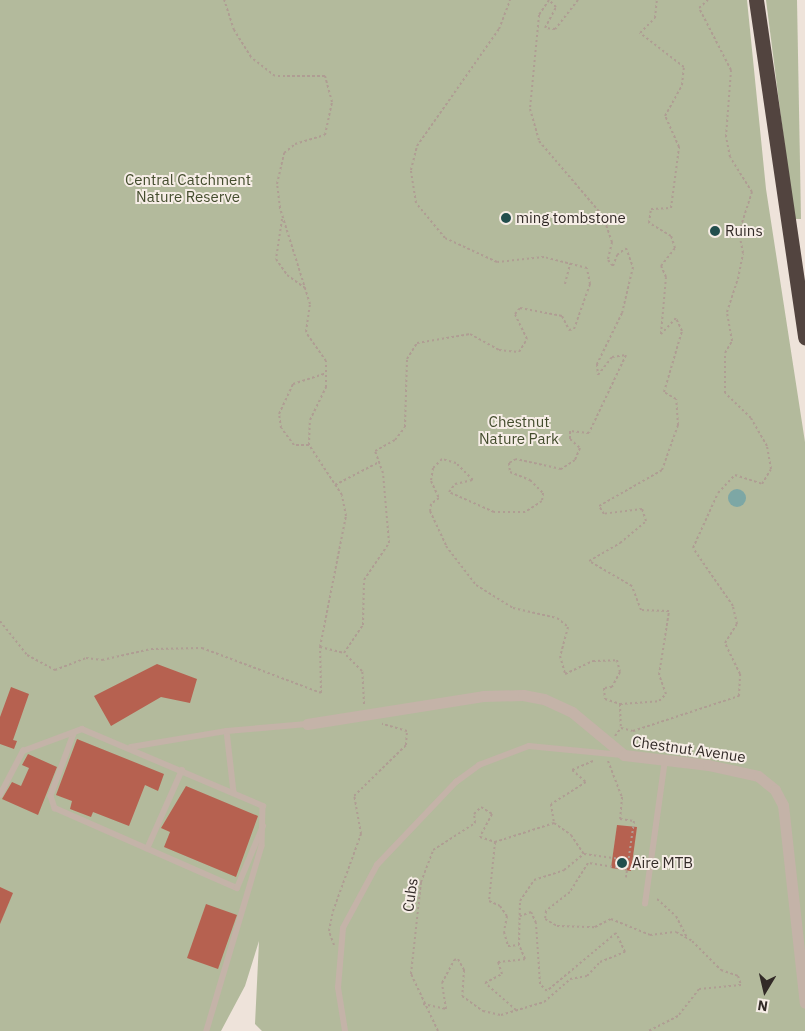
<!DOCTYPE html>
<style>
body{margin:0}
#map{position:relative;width:805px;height:1031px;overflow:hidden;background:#eee3da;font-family:"IBM Plex Sans",sans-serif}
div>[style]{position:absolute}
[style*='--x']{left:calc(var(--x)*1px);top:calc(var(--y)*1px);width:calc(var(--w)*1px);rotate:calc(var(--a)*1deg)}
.green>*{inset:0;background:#b3ba9c}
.water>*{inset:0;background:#7da7a5}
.round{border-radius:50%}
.building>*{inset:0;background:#b66150}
.path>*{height:2px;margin-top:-1px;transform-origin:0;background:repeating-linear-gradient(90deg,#af9d93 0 2.5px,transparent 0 5px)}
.lane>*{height:5.5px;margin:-2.75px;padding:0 2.75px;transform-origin:2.75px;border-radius:2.75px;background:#c4b3a8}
.street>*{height:11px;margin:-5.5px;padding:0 5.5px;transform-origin:5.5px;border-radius:5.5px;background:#c4b3a8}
.highway>*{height:15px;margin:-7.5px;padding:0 7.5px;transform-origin:7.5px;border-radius:7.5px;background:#52443f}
.dots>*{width:14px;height:14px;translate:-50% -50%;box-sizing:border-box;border:2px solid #f6ede6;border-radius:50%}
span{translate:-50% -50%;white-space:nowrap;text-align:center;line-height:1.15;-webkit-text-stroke:4px #f6ede6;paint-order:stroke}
.park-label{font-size:15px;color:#444d2e}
.poi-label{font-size:15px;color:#322a27}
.left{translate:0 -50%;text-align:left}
.street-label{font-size:15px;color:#322a27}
.north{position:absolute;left:740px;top:966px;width:50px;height:50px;-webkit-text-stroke:4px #f6ede6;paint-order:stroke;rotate:189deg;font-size:14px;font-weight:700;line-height:20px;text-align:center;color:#322a27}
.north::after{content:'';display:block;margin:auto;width:18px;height:22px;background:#322a27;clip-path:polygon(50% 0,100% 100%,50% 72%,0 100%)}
</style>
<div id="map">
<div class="green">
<div style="clip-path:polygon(0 0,747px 0,766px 189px,805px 442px,805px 1031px,262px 1031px,255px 1024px,259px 941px,245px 986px,221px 1031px,0 1031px)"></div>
<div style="clip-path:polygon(766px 0,797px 0,801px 219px,794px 219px)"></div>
</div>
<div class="water">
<div class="round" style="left:728px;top:489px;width:18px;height:18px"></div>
</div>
<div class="building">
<div style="clip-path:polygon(157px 664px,197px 679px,190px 703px,161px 697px,111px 726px,94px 696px)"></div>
<div style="clip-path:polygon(11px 687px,29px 694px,13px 740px,17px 741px,14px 749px,0 744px,0 717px)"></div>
<div style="clip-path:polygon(77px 739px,164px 774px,158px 791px,145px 785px,129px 826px,93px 812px,91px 817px,70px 809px,72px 801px,56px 795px)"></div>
<div style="clip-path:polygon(28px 754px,57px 767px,38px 815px,2px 799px,12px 782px,21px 786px,29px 768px,22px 765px)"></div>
<div style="clip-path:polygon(186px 786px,258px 816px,236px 877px,164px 847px,170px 832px,161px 828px)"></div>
<div style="clip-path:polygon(617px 825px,637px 827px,631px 871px,611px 868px)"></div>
<div style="clip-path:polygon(0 887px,13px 893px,0 924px)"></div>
<div style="clip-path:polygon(206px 904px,237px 915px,218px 969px,187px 958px)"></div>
</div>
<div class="path">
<div style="--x:578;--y:0;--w:37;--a:128"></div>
<div style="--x:555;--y:29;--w:10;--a:-174"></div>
<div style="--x:545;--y:28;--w:24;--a:-62"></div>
<div style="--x:556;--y:7;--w:10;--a:-135"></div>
<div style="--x:549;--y:0;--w:18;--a:124"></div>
<div style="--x:539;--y:15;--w:94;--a:95.5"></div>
<div style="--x:530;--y:109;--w:33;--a:74"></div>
<div style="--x:539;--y:141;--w:99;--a:49.5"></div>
<div style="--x:603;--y:216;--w:28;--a:71"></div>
<div style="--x:612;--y:242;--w:18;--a:103"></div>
<div style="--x:608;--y:260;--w:8;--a:50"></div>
<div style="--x:613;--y:266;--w:12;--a:-70"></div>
<div style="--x:617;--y:255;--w:11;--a:-38"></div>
<div style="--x:626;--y:248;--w:20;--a:70"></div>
<div style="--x:633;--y:267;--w:47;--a:103.4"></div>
<div style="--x:622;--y:313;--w:57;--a:116.1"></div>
<div style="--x:597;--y:364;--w:11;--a:85"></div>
<div style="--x:598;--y:375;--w:23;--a:-52"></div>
<div style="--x:612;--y:357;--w:14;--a:-8"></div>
<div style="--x:626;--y:355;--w:86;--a:115.4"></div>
<div style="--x:589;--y:433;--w:19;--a:-174"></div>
<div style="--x:570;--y:431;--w:8;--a:90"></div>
<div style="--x:570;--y:439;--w:13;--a:42"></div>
<div style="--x:580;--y:448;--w:13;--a:113"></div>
<div style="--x:575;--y:460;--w:17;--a:147"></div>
<div style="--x:561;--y:469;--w:46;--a:-167.5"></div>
<div style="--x:516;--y:459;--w:8;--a:150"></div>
<div style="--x:509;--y:463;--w:9;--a:84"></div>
<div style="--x:510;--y:472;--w:22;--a:22"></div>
<div style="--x:530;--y:480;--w:18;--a:45"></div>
<div style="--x:543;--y:493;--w:8;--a:97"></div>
<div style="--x:542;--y:501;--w:20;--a:147"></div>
<div style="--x:525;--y:512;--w:31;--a:180"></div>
<div style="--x:494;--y:512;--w:49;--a:-156"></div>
<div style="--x:449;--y:492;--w:10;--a:-53"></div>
<div style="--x:455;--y:484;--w:18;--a:-13"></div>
<div style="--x:473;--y:480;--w:24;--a:-135"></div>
<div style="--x:456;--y:463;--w:15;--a:-164"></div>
<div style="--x:442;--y:459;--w:13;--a:135"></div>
<div style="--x:433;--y:468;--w:13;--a:99"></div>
<div style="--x:431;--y:481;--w:19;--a:65"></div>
<div style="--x:439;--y:498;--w:10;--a:143"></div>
<div style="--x:431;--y:504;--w:7;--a:98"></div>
<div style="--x:430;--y:511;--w:38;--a:65"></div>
<div style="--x:446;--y:546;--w:49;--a:52.4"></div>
<div style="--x:476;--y:585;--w:44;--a:31.9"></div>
<div style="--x:513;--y:608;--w:45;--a:12.8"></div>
<div style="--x:557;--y:618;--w:14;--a:39"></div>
<div style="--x:568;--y:627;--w:30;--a:105"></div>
<div style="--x:560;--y:656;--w:19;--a:74"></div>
<div style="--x:565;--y:674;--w:31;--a:-25"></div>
<div style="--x:593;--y:661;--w:24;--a:-2"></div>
<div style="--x:617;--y:660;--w:12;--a:76"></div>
<div style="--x:620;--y:672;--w:17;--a:118"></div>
<div style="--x:612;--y:687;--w:8;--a:173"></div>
<div style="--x:604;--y:688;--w:11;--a:85"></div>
<div style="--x:605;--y:699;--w:16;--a:18"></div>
<div style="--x:620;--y:704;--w:39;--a:-4"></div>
<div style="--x:659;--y:701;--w:10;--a:-45"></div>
<div style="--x:666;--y:694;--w:20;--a:-110"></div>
<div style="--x:659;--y:675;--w:65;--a:-81.1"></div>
<div style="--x:669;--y:611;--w:28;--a:-178"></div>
<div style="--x:641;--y:610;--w:26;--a:-111"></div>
<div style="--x:632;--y:586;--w:50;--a:-149.8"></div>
<div style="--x:589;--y:561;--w:36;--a:-30"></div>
<div style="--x:620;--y:543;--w:34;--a:-40"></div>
<div style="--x:646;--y:521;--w:13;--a:-108"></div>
<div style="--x:642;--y:509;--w:38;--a:173"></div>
<div style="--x:604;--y:514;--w:9;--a:-122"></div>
<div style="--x:599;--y:506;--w:73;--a:-29.7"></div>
<div style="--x:662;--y:470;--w:48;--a:-70.4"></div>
<div style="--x:678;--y:425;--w:26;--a:-94"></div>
<div style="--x:676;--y:399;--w:14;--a:-150"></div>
<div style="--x:664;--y:392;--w:64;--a:-73.6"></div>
<div style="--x:682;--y:331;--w:14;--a:-115"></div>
<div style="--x:676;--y:318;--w:22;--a:133"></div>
<div style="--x:661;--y:334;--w:57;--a:-85"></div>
<div style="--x:666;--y:277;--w:12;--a:-114"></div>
<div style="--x:661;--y:266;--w:23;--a:-52"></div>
<div style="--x:675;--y:248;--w:13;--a:-108"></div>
<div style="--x:671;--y:236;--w:26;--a:-149"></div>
<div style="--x:649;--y:223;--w:14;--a:-82"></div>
<div style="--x:651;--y:209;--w:20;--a:-3"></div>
<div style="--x:671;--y:208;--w:62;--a:-82.5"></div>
<div style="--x:679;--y:147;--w:34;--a:-114"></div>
<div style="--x:665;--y:116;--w:35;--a:-61"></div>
<div style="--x:682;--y:85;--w:18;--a:-84"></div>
<div style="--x:684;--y:67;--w:56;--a:-142.3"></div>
<div style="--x:640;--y:33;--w:21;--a:-45"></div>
<div style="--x:655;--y:18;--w:18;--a:-84"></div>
<div style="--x:282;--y:219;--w:40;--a:98.5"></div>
<div style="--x:276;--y:259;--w:19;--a:55"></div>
<div style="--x:287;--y:275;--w:22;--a:36"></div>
<div style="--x:565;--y:284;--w:21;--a:-76"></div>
<div style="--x:309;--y:445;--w:15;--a:180"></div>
<div style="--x:294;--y:445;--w:21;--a:-127"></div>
<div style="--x:281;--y:428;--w:14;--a:-98"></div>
<div style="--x:279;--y:414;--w:33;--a:-65"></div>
<div style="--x:293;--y:384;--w:33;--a:-18"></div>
<div style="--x:335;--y:485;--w:50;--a:-27.6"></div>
<div style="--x:0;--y:621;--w:43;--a:51.5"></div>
<div style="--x:27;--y:655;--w:32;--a:28"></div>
<div style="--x:55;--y:670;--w:33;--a:-21"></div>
<div style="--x:86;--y:658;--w:16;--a:7"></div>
<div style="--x:102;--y:660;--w:50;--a:-12.7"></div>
<div style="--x:151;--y:649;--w:51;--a:-1.1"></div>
<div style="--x:202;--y:648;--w:127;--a:20.7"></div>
<div style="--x:321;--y:693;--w:46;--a:-91.2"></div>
<div style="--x:320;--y:647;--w:134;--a:-78.8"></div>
<div style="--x:346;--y:516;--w:21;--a:-101"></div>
<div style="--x:342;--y:495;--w:60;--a:-123.4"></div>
<div style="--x:309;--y:445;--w:25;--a:-88"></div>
<div style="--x:310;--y:420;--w:37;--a:-64"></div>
<div style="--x:326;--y:387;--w:26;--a:-90"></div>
<div style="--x:326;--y:361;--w:35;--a:-125"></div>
<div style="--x:306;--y:332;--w:28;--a:-82"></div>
<div style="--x:310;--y:304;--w:101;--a:-107.4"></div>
<div style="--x:280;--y:208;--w:24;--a:-97"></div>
<div style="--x:277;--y:184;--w:32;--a:-77"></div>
<div style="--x:284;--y:153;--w:14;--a:-39"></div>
<div style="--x:295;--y:144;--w:31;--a:-17"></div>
<div style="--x:325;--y:135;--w:34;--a:-78"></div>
<div style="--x:332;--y:102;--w:27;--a:-105"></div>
<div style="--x:325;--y:76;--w:50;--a:180"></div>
<div style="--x:275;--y:76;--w:31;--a:-142"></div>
<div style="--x:251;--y:57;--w:32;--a:-122"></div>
<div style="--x:234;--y:30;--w:32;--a:-108"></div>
<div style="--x:320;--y:647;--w:25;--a:14"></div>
<div style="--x:364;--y:704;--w:33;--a:-93"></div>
<div style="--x:362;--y:671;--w:25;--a:-135"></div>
<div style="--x:344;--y:653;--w:34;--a:-56"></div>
<div style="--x:363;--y:625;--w:45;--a:-88.7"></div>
<div style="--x:364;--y:580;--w:45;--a:-56"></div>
<div style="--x:389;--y:543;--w:70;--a:-94.9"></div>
<div style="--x:383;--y:473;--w:23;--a:-110"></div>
<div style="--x:375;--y:451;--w:23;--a:-29"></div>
<div style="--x:395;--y:440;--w:16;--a:-52"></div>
<div style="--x:405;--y:427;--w:68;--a:-88.3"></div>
<div style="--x:407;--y:359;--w:19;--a:-58"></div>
<div style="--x:417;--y:343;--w:54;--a:-9.6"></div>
<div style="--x:470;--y:334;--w:33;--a:29"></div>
<div style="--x:499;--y:350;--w:20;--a:6"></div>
<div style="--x:519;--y:352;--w:15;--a:-58"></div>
<div style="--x:527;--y:339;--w:28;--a:-116"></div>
<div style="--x:515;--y:314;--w:8;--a:-50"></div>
<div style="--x:520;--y:308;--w:43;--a:10.8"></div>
<div style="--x:562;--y:316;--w:16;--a:63"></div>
<div style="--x:569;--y:330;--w:5;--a:-11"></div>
<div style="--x:574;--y:329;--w:48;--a:-70.4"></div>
<div style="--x:590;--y:284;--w:16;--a:-101"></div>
<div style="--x:587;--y:268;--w:44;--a:-165.7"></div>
<div style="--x:544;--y:257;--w:47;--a:173.9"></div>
<div style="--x:497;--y:262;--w:57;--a:-155.2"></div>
<div style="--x:445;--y:238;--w:45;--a:-129.6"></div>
<div style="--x:416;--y:203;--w:33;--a:-99"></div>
<div style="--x:411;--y:170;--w:25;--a:-76"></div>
<div style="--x:417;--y:146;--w:143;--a:-55"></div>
<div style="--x:499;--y:29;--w:31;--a:-69"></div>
<div style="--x:620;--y:704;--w:24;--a:88"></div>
<div style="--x:621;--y:728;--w:12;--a:14"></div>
<div style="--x:633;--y:731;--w:112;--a:-18.3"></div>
<div style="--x:739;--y:696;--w:22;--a:-87"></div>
<div style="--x:740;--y:674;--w:34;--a:-116"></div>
<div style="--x:725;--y:643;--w:22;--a:-58"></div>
<div style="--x:737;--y:624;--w:18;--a:-103"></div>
<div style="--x:733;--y:606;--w:70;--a:-124.6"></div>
<div style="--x:693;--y:548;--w:60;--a:-65.6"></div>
<div style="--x:718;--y:493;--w:25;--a:-47"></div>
<div style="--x:735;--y:475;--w:28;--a:18"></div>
<div style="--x:762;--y:484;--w:17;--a:-59"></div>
<div style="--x:771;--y:469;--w:23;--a:-100"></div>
<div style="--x:767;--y:446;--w:32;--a:-120"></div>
<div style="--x:751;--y:418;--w:36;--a:-136"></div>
<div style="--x:725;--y:393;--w:40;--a:-90"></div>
<div style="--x:725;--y:353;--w:14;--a:-60"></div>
<div style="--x:732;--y:341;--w:29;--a:-100"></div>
<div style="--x:727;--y:312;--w:35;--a:-72"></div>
<div style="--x:738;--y:279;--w:26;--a:-79"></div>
<div style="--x:743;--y:253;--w:21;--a:-101"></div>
<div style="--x:739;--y:232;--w:42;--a:-72"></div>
<div style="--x:752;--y:192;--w:41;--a:-122.2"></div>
<div style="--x:730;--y:157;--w:20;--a:-101"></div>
<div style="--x:726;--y:137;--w:67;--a:-85.7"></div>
<div style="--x:731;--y:70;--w:70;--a:-117.3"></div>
<div style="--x:699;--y:8;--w:12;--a:-42"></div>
<div style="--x:615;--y:736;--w:10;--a:-53"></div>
<div style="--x:593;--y:761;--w:23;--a:157"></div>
<div style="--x:572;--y:770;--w:18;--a:41"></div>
<div style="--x:586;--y:782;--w:41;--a:147.8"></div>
<div style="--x:551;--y:804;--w:19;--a:81"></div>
<div style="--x:554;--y:823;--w:21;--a:35"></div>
<div style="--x:571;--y:835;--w:23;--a:56"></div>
<div style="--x:584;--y:854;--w:44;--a:7.8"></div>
<div style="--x:608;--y:761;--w:39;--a:69"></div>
<div style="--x:622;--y:797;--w:22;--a:95"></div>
<div style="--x:620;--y:819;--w:14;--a:8"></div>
<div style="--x:634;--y:821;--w:57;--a:98.1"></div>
<div style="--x:554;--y:823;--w:62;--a:162.1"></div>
<div style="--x:495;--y:842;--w:59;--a:95.8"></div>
<div style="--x:489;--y:901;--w:12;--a:24"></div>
<div style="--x:500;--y:906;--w:12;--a:55"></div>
<div style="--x:507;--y:916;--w:16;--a:101"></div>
<div style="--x:504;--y:932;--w:15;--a:74"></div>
<div style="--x:508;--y:946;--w:11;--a:-5"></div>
<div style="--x:519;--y:945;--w:44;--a:-88.7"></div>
<div style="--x:520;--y:901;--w:25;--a:-56"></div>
<div style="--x:534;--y:880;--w:32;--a:-18"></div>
<div style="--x:564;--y:870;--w:26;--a:-39"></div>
<div style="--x:627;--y:869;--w:39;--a:-171"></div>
<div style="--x:588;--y:863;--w:34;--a:122"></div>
<div style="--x:570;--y:892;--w:31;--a:142"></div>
<div style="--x:546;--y:911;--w:8;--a:97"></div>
<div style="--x:545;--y:919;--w:14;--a:30"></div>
<div style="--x:557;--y:926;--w:38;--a:2"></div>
<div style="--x:595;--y:927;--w:18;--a:-27"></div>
<div style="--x:611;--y:919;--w:42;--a:22.3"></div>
<div style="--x:650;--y:935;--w:26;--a:-7"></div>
<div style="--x:676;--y:932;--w:18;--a:29"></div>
<div style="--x:692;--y:941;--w:41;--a:45"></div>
<div style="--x:721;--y:970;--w:18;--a:19"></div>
<div style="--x:738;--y:976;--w:9;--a:72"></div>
<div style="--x:741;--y:985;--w:42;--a:174.6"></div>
<div style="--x:699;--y:989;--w:34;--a:128"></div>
<div style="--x:678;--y:1016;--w:33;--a:153"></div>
<div style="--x:657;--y:899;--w:25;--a:42"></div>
<div style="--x:676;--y:916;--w:25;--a:63"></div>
<div style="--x:334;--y:945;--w:15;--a:-110"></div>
<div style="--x:329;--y:931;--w:20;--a:-79"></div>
<div style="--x:333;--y:911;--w:82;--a:-70"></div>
<div style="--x:361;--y:834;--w:39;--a:-100"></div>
<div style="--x:354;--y:796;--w:73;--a:-44.4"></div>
<div style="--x:406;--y:745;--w:14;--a:-86"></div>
<div style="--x:407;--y:731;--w:26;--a:-164"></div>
<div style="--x:423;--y:1004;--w:24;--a:12"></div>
<div style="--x:446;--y:1009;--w:26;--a:-99"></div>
<div style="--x:442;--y:983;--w:26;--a:-62"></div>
<div style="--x:454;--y:960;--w:4;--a:-14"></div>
<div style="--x:458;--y:959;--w:13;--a:61"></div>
<div style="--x:464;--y:970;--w:26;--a:94"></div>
<div style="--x:462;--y:996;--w:26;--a:36"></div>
<div style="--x:483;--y:1011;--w:18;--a:13"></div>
<div style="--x:501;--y:1015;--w:45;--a:-16.8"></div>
<div style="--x:544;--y:1002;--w:35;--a:-41"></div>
<div style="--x:570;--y:979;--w:17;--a:-10"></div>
<div style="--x:587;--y:976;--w:19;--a:-47"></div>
<div style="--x:600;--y:962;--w:27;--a:-22"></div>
<div style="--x:625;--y:952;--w:21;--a:-115"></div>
<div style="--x:616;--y:933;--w:90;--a:140"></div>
<div style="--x:547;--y:991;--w:10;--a:-135"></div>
<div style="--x:540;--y:984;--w:61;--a:-93.8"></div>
<div style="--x:536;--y:923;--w:12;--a:-114"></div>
<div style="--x:531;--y:912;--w:12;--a:160"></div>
<div style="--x:516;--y:1010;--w:41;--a:-138.9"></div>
<div style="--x:485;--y:983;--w:19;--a:-28"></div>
<div style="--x:502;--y:974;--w:13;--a:-108"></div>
<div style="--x:498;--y:962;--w:27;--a:-6"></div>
<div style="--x:525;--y:959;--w:15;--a:-113"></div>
<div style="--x:438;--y:1031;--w:63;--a:-115.3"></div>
<div style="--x:411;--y:974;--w:93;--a:-83.8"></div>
<div style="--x:421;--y:882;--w:34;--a:-69"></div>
<div style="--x:433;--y:850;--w:50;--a:-32.7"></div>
<div style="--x:475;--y:823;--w:9;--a:-96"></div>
<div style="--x:474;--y:814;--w:10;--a:-45"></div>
<div style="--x:481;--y:807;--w:13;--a:32"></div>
<div style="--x:492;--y:814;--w:26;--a:118"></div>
<div style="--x:480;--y:837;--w:16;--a:18"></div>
</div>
<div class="lane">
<div style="--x:227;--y:731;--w:61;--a:83.5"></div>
<div style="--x:74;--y:734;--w:66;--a:110.4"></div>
<div style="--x:51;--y:796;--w:13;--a:72"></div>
<div style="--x:55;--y:808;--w:199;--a:23.7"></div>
<div style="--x:237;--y:888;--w:67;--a:-67.2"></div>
<div style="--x:131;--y:747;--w:97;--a:-9.5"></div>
<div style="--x:227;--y:731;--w:80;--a:-5"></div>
<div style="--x:0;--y:795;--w:50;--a:-62.4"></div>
<div style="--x:23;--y:751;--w:63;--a:-20.4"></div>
<div style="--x:82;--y:729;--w:197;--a:23"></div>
<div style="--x:263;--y:806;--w:40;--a:91.4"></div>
<div style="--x:262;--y:846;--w:193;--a:106.6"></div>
<div style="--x:147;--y:849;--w:86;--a:-66.1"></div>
<div style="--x:645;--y:904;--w:145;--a:-82.1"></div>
<div style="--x:345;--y:1031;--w:44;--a:-99.2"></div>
<div style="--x:338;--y:988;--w:60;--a:-85.2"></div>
<div style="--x:343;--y:928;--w:72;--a:-61.6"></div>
<div style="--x:377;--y:865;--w:115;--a:-46.4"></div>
<div style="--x:456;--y:782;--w:29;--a:-36"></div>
<div style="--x:479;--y:765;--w:53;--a:-20.8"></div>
<div style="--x:529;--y:746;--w:93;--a:5.5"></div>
</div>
<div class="street">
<div style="--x:307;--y:724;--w:178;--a:-9"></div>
<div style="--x:483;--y:696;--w:40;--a:-1.4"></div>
<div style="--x:523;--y:695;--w:21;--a:11"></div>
<div style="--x:544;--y:699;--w:31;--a:25"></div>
<div style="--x:572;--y:712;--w:67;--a:39.6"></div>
<div style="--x:624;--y:755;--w:85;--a:6.8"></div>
<div style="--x:708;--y:765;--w:51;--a:12.4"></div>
<div style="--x:758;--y:776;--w:22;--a:39"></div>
<div style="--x:775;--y:790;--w:17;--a:62"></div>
<div style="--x:783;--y:805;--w:199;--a:83.7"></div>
</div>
<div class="highway">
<div style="--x:756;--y:0;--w:341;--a:81.7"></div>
</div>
<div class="dots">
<div style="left:506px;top:218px;background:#224e4d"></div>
<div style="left:715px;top:231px;background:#224e4d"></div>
<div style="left:622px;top:863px;background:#224e4d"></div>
</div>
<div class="park-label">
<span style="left:188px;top:188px">Central Catchment<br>Nature Reserve</span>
<span style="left:519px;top:430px">Chestnut<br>Nature Park</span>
</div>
<div class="poi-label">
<span class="left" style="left:516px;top:218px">ming tombstone</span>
<span class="left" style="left:725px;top:231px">Ruins</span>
<span class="left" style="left:632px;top:863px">Aire MTB</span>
</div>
<div class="street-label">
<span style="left:689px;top:749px;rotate:8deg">Chestnut Avenue</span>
<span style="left:410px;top:895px;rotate:-82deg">Cubs</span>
</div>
<div class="north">N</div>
</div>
